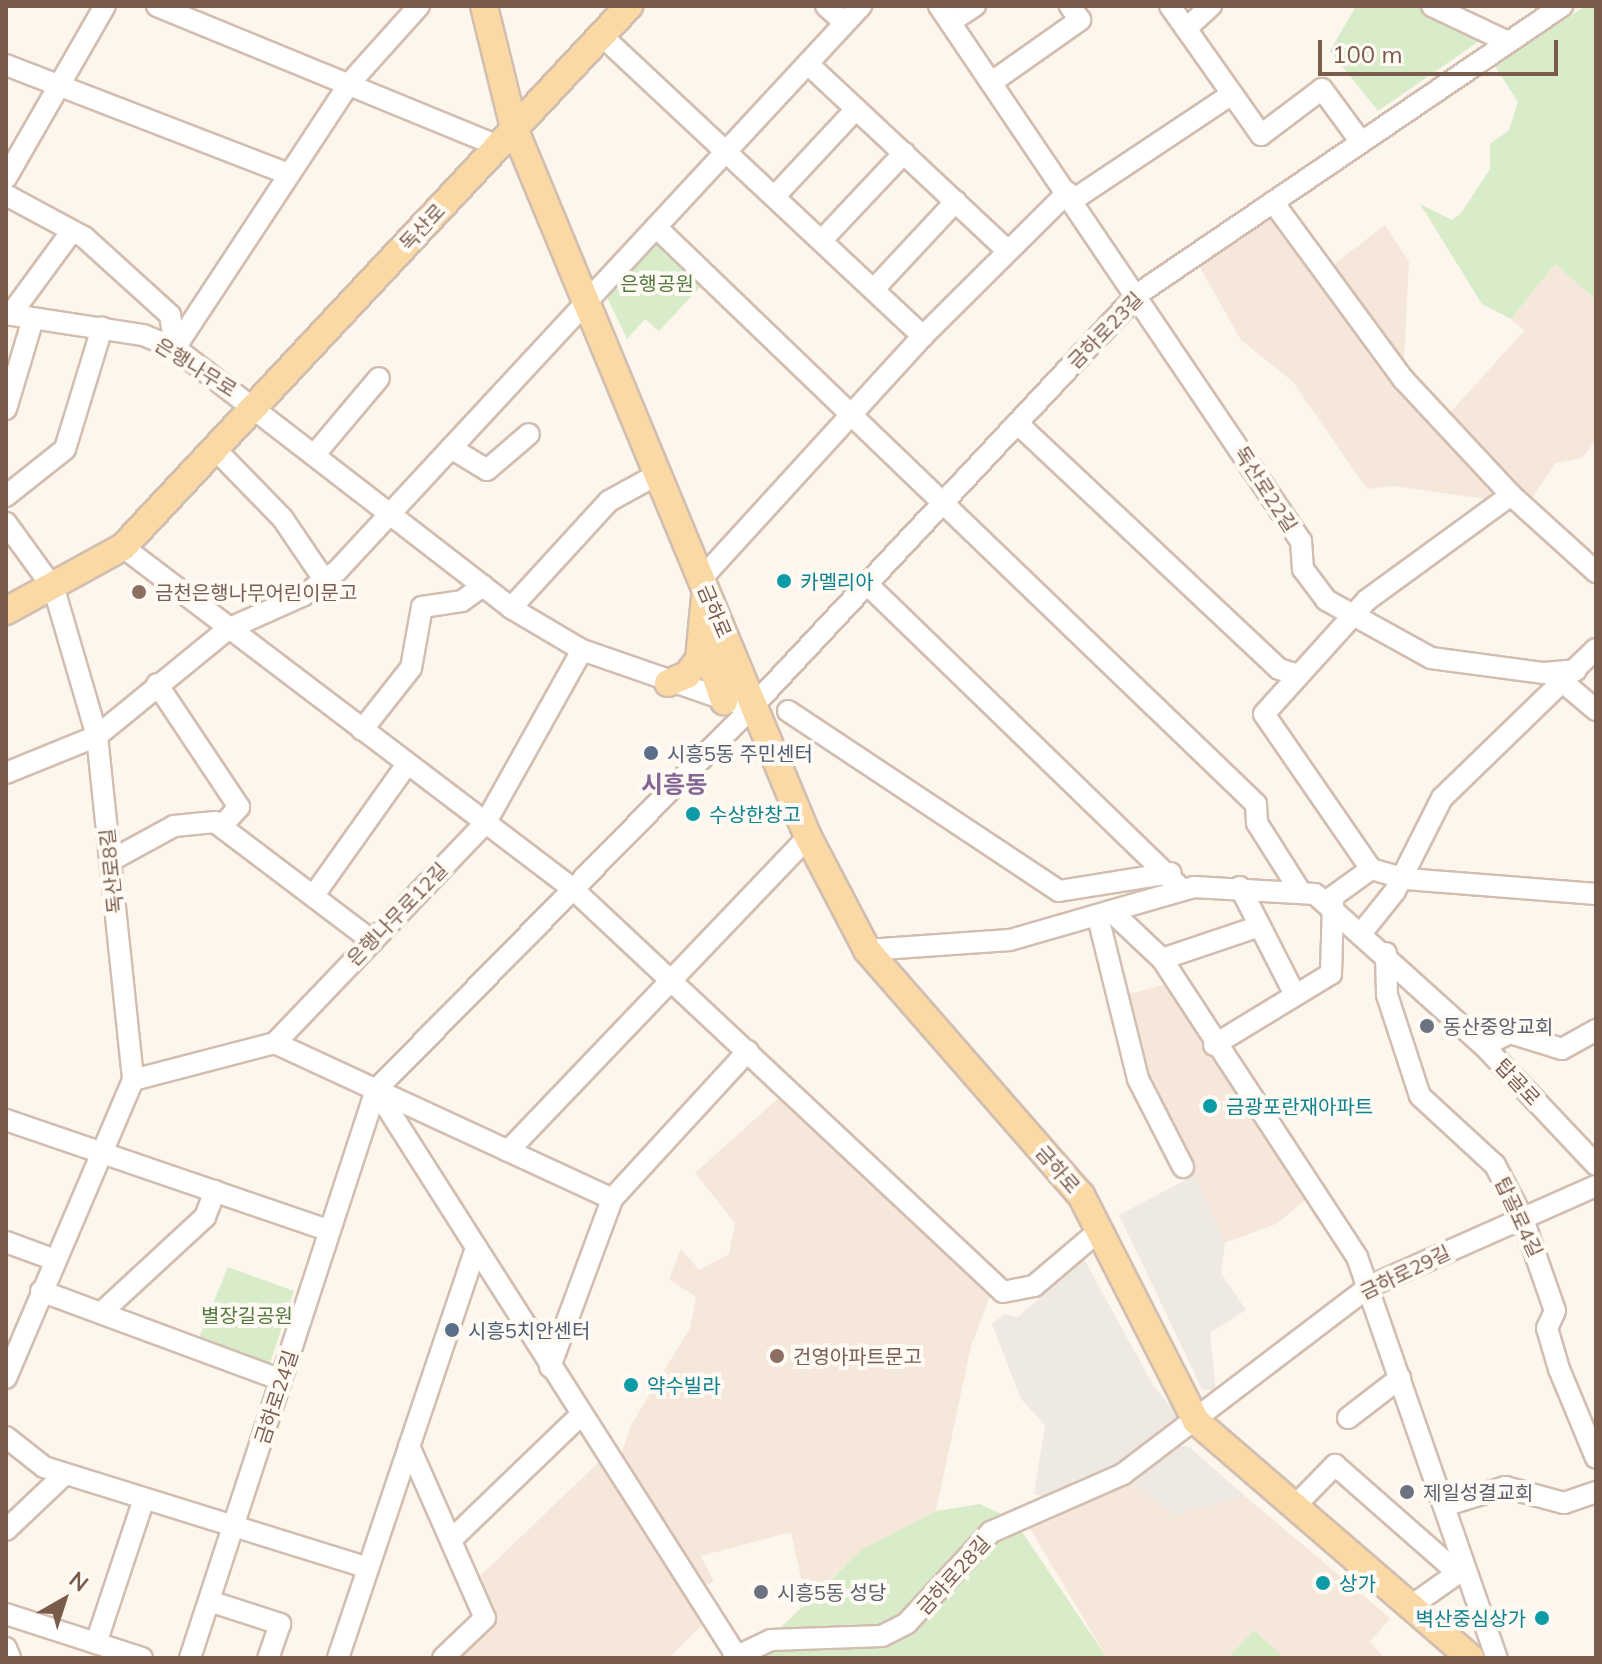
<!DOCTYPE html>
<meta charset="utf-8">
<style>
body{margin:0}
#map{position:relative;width:1602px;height:1664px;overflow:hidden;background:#fdf6ec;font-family:Mulish,"Noto Sans KR",sans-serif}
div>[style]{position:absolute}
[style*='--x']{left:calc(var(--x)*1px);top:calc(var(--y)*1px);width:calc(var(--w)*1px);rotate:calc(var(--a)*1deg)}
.residential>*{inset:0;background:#f5e8da}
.industrial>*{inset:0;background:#efe9e4}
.green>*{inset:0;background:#d8ecc9}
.roads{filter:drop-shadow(2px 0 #d1beb0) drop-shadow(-2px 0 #d1beb0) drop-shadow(0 2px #d1beb0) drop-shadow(0 -2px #d1beb0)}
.minor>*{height:20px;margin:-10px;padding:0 10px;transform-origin:10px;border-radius:10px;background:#fff}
.major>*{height:26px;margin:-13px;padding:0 13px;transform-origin:13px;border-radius:13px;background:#fbd9a5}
.dots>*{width:22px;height:22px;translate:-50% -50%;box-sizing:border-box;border:4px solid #fffaf3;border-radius:50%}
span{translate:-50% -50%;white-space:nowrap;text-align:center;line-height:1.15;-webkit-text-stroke:8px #fffaf3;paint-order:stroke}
.street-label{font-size:20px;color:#7a5c4d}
.park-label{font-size:20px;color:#537a41}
.culture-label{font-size:20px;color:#0d838f}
.left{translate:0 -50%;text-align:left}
.right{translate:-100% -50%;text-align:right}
.education-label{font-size:20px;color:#785e54}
.service-label{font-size:20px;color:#4e5e75}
.worship-label{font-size:20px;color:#5b616d}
.quarter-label{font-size:24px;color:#846695;font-weight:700}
.frame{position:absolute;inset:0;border:8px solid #7a5c4d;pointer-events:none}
.north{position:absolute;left:24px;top:1560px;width:80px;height:80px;-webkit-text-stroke:6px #fffaf3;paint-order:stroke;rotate:39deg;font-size:22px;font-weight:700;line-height:32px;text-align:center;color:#7a5c4d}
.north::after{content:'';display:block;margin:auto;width:28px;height:36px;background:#7a5c4d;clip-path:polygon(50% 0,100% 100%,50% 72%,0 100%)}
.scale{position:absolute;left:1318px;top:40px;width:240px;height:36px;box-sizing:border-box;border:4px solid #7a5c4d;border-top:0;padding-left:10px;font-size:24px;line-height:28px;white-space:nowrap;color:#7a5c4d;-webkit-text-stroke:6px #fffaf3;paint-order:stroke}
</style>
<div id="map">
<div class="residential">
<div style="clip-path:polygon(1271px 216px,1402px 395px,1496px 490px,1485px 499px,1394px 486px,1367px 489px,1293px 382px,1241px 340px,1198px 264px)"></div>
<div style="clip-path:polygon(1385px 225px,1409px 262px,1403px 379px,1324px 272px)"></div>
<div style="clip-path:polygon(1555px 264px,1596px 300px,1596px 440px,1582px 458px,1556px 463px,1530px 500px,1447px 416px,1524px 331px,1511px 319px)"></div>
<div style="clip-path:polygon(1175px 982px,1313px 1194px,1276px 1224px,1225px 1243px,1146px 1078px,1121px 996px)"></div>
<div style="clip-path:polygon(783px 1094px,991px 1294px,971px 1346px,936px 1511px,861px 1550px,806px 1601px,791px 1532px,701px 1556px,714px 1582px,699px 1588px,620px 1459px,631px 1425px,690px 1328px,696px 1297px,669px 1279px,681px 1249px,699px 1270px,729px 1254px,735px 1223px,695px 1173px)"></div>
<div style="clip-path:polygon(601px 1460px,705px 1622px,669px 1658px,454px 1658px,492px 1623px,480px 1576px)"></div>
<div style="clip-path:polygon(1127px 1479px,1175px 1515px,1245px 1496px,1390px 1618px,1370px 1642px,1384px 1658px,1107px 1658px,1029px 1527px)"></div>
</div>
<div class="industrial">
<div style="clip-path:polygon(1195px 1175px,1225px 1243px,1221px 1273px,1246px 1310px,1210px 1333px,1216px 1392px,1202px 1389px,1119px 1215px)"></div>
<div style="clip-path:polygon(1084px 1259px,1153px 1385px,1183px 1421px,1121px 1467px,1049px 1498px,1034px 1494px,1045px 1425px,1021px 1399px,992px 1324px,1005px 1314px,1018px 1317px)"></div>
<div style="clip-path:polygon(1179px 1446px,1189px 1447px,1245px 1496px,1175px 1515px,1127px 1479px)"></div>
</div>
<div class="green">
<div style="clip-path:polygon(1356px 6px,1432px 6px,1480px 36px,1478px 42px,1378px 111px,1330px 51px)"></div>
<div style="clip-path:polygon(1586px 6px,1596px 6px,1596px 300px,1555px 264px,1511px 319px,1482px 304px,1420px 204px,1452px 220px,1461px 213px,1490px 169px,1490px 144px,1509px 130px,1518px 102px,1493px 63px)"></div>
<div style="clip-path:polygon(653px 239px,705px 282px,659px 331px,645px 319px,627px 339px,607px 297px,609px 283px)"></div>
<div style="clip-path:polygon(228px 1267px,294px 1291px,269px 1366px,198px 1340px)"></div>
<div style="clip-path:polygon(980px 1504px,1014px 1520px,1107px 1658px,749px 1658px,861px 1550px,936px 1511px)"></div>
<div style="clip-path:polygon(1254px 1630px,1284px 1658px,1228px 1658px)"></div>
</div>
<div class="roads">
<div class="minor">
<div style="--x:157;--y:6;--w:370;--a:22.3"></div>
<div style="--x:826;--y:6;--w:25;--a:42"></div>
<div style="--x:939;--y:6;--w:646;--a:55.92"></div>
<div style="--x:1301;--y:541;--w:28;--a:86"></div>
<div style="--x:1303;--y:569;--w:39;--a:53"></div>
<div style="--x:1326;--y:600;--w:120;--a:28.9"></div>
<div style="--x:1431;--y:658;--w:114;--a:7.6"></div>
<div style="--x:1544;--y:673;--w:32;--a:-5"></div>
<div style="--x:1170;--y:6;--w:158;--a:54.8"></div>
<div style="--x:1261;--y:135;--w:76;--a:-37"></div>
<div style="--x:1322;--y:89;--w:66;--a:53.7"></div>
<div style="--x:1432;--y:6;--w:84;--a:25.3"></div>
<div style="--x:950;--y:22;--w:30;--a:-33"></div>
<div style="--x:1187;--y:28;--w:33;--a:-43"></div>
<div style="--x:601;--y:35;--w:441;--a:43.1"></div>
<div style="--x:808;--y:64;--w:271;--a:43.1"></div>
<div style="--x:6;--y:65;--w:303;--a:21.1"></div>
<div style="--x:992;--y:82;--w:108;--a:-35.2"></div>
<div style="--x:1080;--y:20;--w:17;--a:-126"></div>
<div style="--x:6;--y:178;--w:198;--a:-60.1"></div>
<div style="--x:6;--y:195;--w:89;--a:28.3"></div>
<div style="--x:84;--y:237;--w:116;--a:42.2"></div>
<div style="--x:170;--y:315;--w:33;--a:81"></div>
<div style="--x:775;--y:196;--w:119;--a:-47"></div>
<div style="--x:1073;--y:200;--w:191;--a:-33.7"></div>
<div style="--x:1273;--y:202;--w:220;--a:53.7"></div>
<div style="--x:1403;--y:379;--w:158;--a:47"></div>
<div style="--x:1511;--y:495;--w:115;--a:42.2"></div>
<div style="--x:656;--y:227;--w:832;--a:43.88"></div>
<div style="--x:1256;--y:804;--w:19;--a:87"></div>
<div style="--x:1257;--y:823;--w:80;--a:57.7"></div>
<div style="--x:822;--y:240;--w:120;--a:-46.7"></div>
<div style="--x:874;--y:289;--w:120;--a:-47"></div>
<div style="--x:6;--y:314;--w:139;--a:8.7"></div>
<div style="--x:143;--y:335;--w:35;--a:22"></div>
<div style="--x:175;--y:348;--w:425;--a:37.7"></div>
<div style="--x:511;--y:608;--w:82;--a:30.6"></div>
<div style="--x:582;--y:650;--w:159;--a:19.1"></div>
<div style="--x:11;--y:314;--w:103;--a:-53.7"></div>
<div style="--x:175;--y:348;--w:316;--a:-56.6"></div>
<div style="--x:349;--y:84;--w:105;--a:-48.1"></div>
<div style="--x:6;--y:409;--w:94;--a:-73.3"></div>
<div style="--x:1017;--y:423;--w:359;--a:43.2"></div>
<div style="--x:1279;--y:669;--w:17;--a:17"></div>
<div style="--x:451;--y:448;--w:42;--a:31.4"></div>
<div style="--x:487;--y:470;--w:55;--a:-40.6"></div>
<div style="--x:216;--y:450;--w:96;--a:45.8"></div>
<div style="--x:283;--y:519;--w:75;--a:55.9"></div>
<div style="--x:315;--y:454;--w:99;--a:-49.9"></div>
<div style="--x:6;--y:496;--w:75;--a:-38.5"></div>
<div style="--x:65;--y:449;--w:127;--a:-73"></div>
<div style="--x:6;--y:523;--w:82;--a:54"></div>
<div style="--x:54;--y:589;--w:153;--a:73.7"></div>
<div style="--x:97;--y:736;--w:346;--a:84"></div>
<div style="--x:133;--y:1080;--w:324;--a:113.1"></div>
<div style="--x:123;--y:547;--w:565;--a:37.23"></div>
<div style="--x:573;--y:889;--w:589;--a:43.14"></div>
<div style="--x:1003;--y:1292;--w:32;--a:-11"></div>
<div style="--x:1034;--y:1286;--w:87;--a:-40.3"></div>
<div style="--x:702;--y:578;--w:328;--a:-47.6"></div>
<div style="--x:923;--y:336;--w:204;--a:-44.8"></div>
<div style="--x:867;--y:584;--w:438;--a:44.1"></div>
<div style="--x:511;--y:608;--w:145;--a:-47.5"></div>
<div style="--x:609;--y:501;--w:56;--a:-28.9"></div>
<div style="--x:1564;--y:683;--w:42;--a:40.2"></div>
<div style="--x:157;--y:684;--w:148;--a:56.3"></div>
<div style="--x:239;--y:807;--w:25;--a:132"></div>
<div style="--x:788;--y:711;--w:325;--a:33.6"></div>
<div style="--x:1059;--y:891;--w:113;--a:-9.1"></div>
<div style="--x:362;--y:730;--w:79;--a:-51.7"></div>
<div style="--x:411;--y:668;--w:62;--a:-79.8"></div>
<div style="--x:422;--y:607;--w:40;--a:-8.5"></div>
<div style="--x:462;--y:601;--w:26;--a:-36"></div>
<div style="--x:6;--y:773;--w:98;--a:-22.1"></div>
<div style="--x:97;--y:736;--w:169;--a:-39.2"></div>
<div style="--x:228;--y:629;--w:83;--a:-24.1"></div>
<div style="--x:304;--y:595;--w:41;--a:-36"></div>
<div style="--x:337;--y:571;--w:771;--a:-47.16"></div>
<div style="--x:110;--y:861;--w:73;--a:-28.7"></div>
<div style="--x:174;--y:826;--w:41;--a:-5.6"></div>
<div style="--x:215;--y:822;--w:196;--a:37.1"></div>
<div style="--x:1371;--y:869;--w:188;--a:-124.6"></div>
<div style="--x:1264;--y:714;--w:154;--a:-47.9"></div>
<div style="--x:1367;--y:600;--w:178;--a:-36.1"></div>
<div style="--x:1240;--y:887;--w:121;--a:63"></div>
<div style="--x:314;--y:895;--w:161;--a:-54.6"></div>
<div style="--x:1328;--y:900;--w:53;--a:-35.8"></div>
<div style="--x:1371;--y:869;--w:36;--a:16"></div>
<div style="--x:1406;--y:879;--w:191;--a:4.5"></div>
<div style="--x:1111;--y:911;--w:70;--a:43.3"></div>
<div style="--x:1162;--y:959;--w:356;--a:56.8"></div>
<div style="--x:1357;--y:1257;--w:425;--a:70.8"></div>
<div style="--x:1098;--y:917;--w:167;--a:76.1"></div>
<div style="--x:1138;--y:1079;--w:99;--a:62.9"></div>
<div style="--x:1363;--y:931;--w:51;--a:-51.3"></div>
<div style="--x:1395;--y:891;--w:104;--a:-63.2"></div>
<div style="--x:1442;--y:798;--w:214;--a:-44.1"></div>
<div style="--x:867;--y:950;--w:143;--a:-4"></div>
<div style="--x:1010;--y:940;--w:191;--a:-16.1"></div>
<div style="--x:1194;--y:887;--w:121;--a:3.3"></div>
<div style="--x:1315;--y:894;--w:227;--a:42"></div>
<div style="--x:1484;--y:1046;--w:163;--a:46.7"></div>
<div style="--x:1386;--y:953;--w:42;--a:88.6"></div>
<div style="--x:1387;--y:995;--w:106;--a:71.9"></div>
<div style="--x:1420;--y:1096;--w:102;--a:42.6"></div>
<div style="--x:1495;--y:1165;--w:61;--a:62.6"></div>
<div style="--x:1523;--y:1219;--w:97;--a:70.8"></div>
<div style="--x:1555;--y:1311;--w:19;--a:115"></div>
<div style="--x:1547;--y:1328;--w:43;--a:73.7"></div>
<div style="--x:1559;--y:1369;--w:96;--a:67.4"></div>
<div style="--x:1162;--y:959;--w:103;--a:-18.6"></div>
<div style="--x:275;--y:1043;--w:371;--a:24.8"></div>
<div style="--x:1214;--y:1045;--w:137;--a:-31.3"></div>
<div style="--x:1331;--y:974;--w:70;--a:-88.4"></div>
<div style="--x:1484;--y:1046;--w:29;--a:-27"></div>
<div style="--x:1510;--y:1033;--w:54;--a:17.1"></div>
<div style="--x:1562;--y:1049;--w:39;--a:-29"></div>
<div style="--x:133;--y:1080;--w:147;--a:-14.6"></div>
<div style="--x:275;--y:1043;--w:306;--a:-46.3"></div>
<div style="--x:486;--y:822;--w:197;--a:-60.8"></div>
<div style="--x:376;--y:1090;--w:670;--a:57.5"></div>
<div style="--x:6;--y:1120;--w:342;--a:18.9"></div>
<div style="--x:508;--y:1151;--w:434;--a:-46.3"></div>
<div style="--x:6;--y:1242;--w:52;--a:20.2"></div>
<div style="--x:41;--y:1291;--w:256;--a:20.3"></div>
<div style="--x:101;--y:1313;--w:142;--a:-42.7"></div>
<div style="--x:205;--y:1217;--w:28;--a:-69"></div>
<div style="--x:550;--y:1367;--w:179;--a:-69.7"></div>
<div style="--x:612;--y:1199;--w:201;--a:-47.4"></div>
<div style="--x:1348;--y:1418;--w:66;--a:-37.6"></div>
<div style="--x:6;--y:1437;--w:48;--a:38.3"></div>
<div style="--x:44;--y:1467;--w:339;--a:17.3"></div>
<div style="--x:409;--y:1446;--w:188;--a:66.2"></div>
<div style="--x:485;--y:1618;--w:58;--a:136.4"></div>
<div style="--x:1447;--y:1505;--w:61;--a:-17.2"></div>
<div style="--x:1505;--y:1487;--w:61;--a:15.2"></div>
<div style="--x:1564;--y:1503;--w:34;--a:-19"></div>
<div style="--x:1294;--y:1507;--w:59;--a:-45.7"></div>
<div style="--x:1335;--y:1465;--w:164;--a:41.3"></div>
<div style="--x:1458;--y:1573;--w:57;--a:144.9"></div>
<div style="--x:6;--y:1530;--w:81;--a:-43.5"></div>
<div style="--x:453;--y:1538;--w:178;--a:-43.9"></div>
<div style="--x:209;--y:1601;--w:75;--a:17.9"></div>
<div style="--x:280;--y:1624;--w:36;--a:109"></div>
<div style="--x:6;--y:1614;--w:143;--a:17.9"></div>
<div style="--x:96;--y:1643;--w:152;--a:-71.6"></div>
<div style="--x:6;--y:1648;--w:11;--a:68"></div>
<div style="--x:190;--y:1658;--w:598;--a:-71.87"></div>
<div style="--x:376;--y:1090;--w:540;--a:-45.53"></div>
<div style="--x:754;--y:705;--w:562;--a:-46.95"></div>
<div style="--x:1138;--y:294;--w:513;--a:-34.19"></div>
<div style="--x:338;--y:1658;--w:433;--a:-71.4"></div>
<div style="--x:733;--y:1658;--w:42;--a:-25.3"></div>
<div style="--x:771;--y:1640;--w:111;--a:-2.1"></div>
<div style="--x:882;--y:1636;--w:28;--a:-27"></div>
<div style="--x:907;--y:1623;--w:124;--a:-47.3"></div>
<div style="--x:991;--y:1532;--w:144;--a:-23.7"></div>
<div style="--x:1123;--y:1474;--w:310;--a:-37.3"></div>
<div style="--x:1370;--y:1286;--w:247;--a:-23.9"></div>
</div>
<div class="major">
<div style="--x:484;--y:6;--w:126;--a:76.2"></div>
<div style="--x:514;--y:128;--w:768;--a:67.48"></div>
<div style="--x:808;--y:837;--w:127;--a:62.4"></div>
<div style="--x:867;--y:950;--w:325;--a:48.9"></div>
<div style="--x:1081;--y:1195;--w:254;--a:63"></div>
<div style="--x:1196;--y:1421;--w:363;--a:40.8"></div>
<div style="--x:6;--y:611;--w:133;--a:-28.7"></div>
<div style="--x:123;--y:547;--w:741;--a:-46.91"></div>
<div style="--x:703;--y:640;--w:65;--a:71"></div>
<div style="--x:668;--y:683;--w:21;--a:-23"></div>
<div style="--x:687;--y:675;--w:20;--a:-53"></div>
<div style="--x:699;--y:659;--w:62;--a:-84.5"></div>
</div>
</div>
<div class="dots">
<div style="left:784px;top:581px;background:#0f9aa8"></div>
<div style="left:139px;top:592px;background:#8d6e63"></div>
<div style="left:651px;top:753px;background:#5c6f8a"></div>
<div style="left:693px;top:814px;background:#0f9aa8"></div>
<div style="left:1427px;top:1026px;background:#6b7280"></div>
<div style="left:1210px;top:1106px;background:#0f9aa8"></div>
<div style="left:452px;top:1330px;background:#5c6f8a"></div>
<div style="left:777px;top:1356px;background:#8d6e63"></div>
<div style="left:631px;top:1385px;background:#0f9aa8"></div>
<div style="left:1407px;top:1492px;background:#6b7280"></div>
<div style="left:1323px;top:1583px;background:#0f9aa8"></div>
<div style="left:761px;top:1592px;background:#6b7280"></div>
<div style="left:1542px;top:1618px;background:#0f9aa8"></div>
</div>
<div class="street-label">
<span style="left:422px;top:227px;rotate:-47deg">독산로</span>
<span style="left:1105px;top:330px;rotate:-46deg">금하로23길</span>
<span style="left:196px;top:367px;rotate:32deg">은행나무로</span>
<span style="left:1266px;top:489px;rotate:57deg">독산로22길</span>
<span style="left:715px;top:611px;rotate:67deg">금하로</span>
<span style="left:111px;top:871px;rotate:-96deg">독산로8길</span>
<span style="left:397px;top:914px;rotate:-46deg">은행나무로12길</span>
<span style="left:1518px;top:1082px;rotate:47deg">탑골로</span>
<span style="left:1058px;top:1169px;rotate:49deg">금하로</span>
<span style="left:1519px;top:1217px;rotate:65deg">탑골로4길</span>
<span style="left:1405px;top:1272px;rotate:-26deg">금하로29길</span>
<span style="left:276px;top:1397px;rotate:-72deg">금하로24길</span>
<span style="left:953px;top:1575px;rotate:-48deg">금하로28길</span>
</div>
<div class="park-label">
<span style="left:657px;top:283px">은행공원</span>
<span style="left:247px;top:1315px">별장길공원</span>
</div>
<div class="culture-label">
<span class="left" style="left:800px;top:581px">카멜리아</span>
<span class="left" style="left:709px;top:814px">수상한창고</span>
<span class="left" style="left:1226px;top:1106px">금광포란재아파트</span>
<span class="left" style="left:647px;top:1385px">약수빌라</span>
<span class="left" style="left:1339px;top:1583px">상가</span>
<span class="right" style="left:1526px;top:1618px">벽산중심상가</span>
</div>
<div class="education-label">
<span class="left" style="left:155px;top:592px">금천은행나무어린이문고</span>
<span class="left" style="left:793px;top:1356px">건영아파트문고</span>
</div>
<div class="service-label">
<span class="left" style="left:667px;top:753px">시흥5동 주민센터</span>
<span class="left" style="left:468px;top:1330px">시흥5치안센터</span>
</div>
<div class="worship-label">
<span class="left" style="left:1443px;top:1026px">동산중앙교회</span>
<span class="left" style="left:1423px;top:1492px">제일성결교회</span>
<span class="left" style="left:777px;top:1592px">시흥5동 성당</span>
</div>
<div class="quarter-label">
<span style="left:674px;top:785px">시흥동</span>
</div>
<div class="frame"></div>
<div class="north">N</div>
<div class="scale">100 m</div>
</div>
